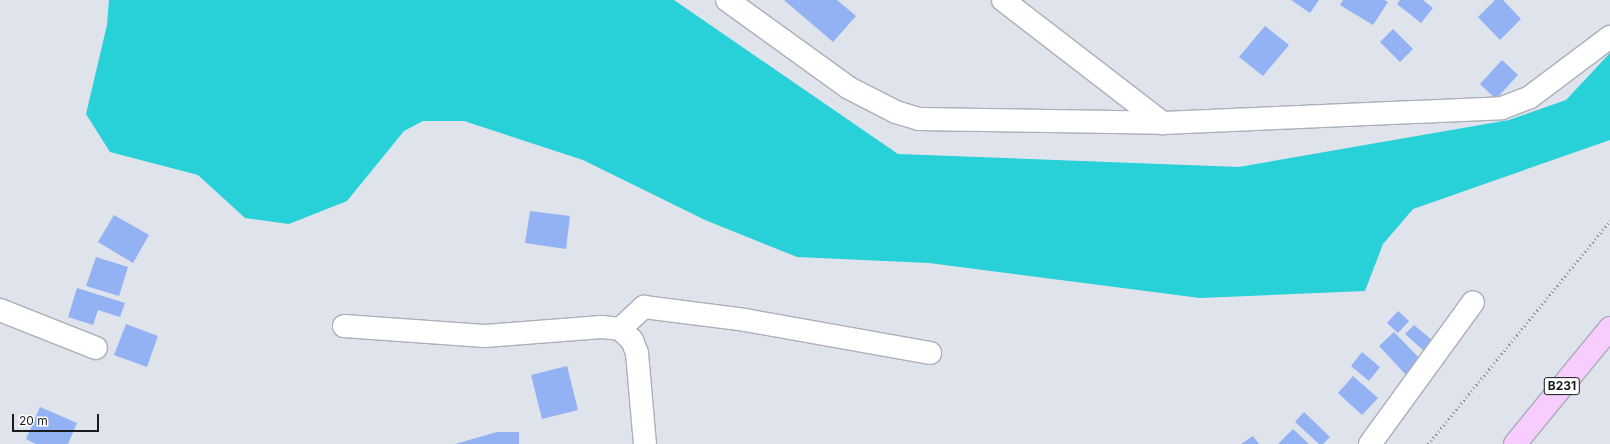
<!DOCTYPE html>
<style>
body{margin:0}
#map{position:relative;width:1610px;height:444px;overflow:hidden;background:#dee3ec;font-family:Inter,sans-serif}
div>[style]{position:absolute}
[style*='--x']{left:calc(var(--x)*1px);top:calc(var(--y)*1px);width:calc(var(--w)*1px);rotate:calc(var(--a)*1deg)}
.water>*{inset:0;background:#28d0d8}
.building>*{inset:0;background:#92b2f4}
.path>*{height:2.5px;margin-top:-1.25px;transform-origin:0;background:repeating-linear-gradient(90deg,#878a91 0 1px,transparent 0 4px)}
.roads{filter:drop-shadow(1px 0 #aaafb8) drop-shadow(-1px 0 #aaafb8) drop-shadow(0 1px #aaafb8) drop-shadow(0 -1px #aaafb8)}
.minor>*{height:22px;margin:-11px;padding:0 11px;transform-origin:11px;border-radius:11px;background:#fff}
.primary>*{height:22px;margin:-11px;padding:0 11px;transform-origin:11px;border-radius:11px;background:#f7ccfe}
span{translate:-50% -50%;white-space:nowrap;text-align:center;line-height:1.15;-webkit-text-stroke:3px #fff;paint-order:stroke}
.shield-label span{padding:1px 3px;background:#fff;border:1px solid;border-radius:3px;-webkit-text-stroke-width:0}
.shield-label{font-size:12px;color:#181a1d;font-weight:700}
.scale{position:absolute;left:12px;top:414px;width:87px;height:18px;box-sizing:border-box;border:2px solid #181a1d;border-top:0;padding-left:5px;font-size:12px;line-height:14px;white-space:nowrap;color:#181a1d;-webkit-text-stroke:3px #fff;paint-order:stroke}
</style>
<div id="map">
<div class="water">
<div style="clip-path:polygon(109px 0,674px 0,898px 154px,1239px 167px,1509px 120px,1566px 100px,1610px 53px,1610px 140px,1413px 209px,1383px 244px,1365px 291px,1200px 298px,929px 263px,797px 257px,705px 220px,583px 160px,464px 121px,423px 121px,404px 131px,347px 201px,289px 224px,245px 218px,198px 175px,110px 152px,86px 114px,107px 25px)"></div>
</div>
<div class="building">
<div style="clip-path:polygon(784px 0,837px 0,856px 16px,833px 42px)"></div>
<div style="clip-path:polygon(1291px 0,1319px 0,1310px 13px)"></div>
<div style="clip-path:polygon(1343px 0,1384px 0,1388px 2px,1373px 25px,1340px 5px)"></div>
<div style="clip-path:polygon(1400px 0,1423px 0,1433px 8px,1421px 23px,1397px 4px)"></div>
<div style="clip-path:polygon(1495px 0,1503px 0,1521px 19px,1500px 40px,1478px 17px)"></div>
<div style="clip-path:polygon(1265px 26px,1289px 45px,1263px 76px,1239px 57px)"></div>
<div style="clip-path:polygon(1393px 29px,1413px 49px,1400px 62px,1380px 42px)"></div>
<div style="clip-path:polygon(1502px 60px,1518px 75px,1496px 99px,1480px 84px)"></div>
<div style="clip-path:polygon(530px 211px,570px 216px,566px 249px,525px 243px)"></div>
<div style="clip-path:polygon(114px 215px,149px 235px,133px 263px,98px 242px)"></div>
<div style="clip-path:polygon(96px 257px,128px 267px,119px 296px,86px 286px)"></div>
<div style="clip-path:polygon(77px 288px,125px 303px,120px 317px,98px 310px,93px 325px,68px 317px)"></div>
<div style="clip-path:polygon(1398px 311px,1409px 321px,1398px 333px,1387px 323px)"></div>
<div style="clip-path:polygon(126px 324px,158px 336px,147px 367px,114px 355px)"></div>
<div style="clip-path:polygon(1414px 325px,1432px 340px,1423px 350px,1405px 334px)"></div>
<div style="clip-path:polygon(1394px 332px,1423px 362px,1408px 377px,1379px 346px)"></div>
<div style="clip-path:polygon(1362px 352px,1380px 367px,1369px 381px,1351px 366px)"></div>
<div style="clip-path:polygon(567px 366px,578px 410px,542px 419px,531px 375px)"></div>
<div style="clip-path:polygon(1353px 376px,1378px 398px,1362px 415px,1338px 393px)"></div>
<div style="clip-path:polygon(40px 407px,77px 423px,68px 444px,36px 444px,26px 439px)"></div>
<div style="clip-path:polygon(1304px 412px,1330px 437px,1323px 444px,1319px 444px,1295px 422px)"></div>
<div style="clip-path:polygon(1293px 429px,1309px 444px,1278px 444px)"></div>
<div style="clip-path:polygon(497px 432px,519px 432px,519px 444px,455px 444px)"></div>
<div style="clip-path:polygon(1253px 436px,1259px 444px,1241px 444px)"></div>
</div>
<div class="path">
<div style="--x:1428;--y:444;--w:288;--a:-50.8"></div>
</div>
<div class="roads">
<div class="minor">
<div style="--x:727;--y:0;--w:150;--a:35.8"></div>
<div style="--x:849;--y:88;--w:53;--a:27.1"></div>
<div style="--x:896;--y:112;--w:24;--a:17"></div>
<div style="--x:919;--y:119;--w:244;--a:0.9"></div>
<div style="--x:1163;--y:123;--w:339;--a:-2.5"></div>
<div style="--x:1502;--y:108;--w:30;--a:-21"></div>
<div style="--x:1530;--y:97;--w:100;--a:-36.9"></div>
<div style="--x:1003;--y:0;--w:202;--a:37.6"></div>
<div style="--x:0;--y:310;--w:103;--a:21.6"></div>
<div style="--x:344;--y:326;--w:141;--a:4.1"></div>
<div style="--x:485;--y:336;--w:117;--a:-4.4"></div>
<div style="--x:602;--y:327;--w:18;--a:6"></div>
<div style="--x:620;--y:329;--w:16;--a:43"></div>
<div style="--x:632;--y:340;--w:14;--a:69"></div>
<div style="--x:637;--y:353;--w:91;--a:85"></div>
<div style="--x:620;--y:329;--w:33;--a:-43"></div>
<div style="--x:644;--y:307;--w:102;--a:7.3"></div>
<div style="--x:745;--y:320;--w:188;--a:10.1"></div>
<div style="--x:1370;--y:444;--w:175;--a:-54"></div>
</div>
<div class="primary">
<div style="--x:1515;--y:444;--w:150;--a:-50.7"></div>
</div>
</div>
<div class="shield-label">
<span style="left:1562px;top:386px">B231</span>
</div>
<div class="scale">20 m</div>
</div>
